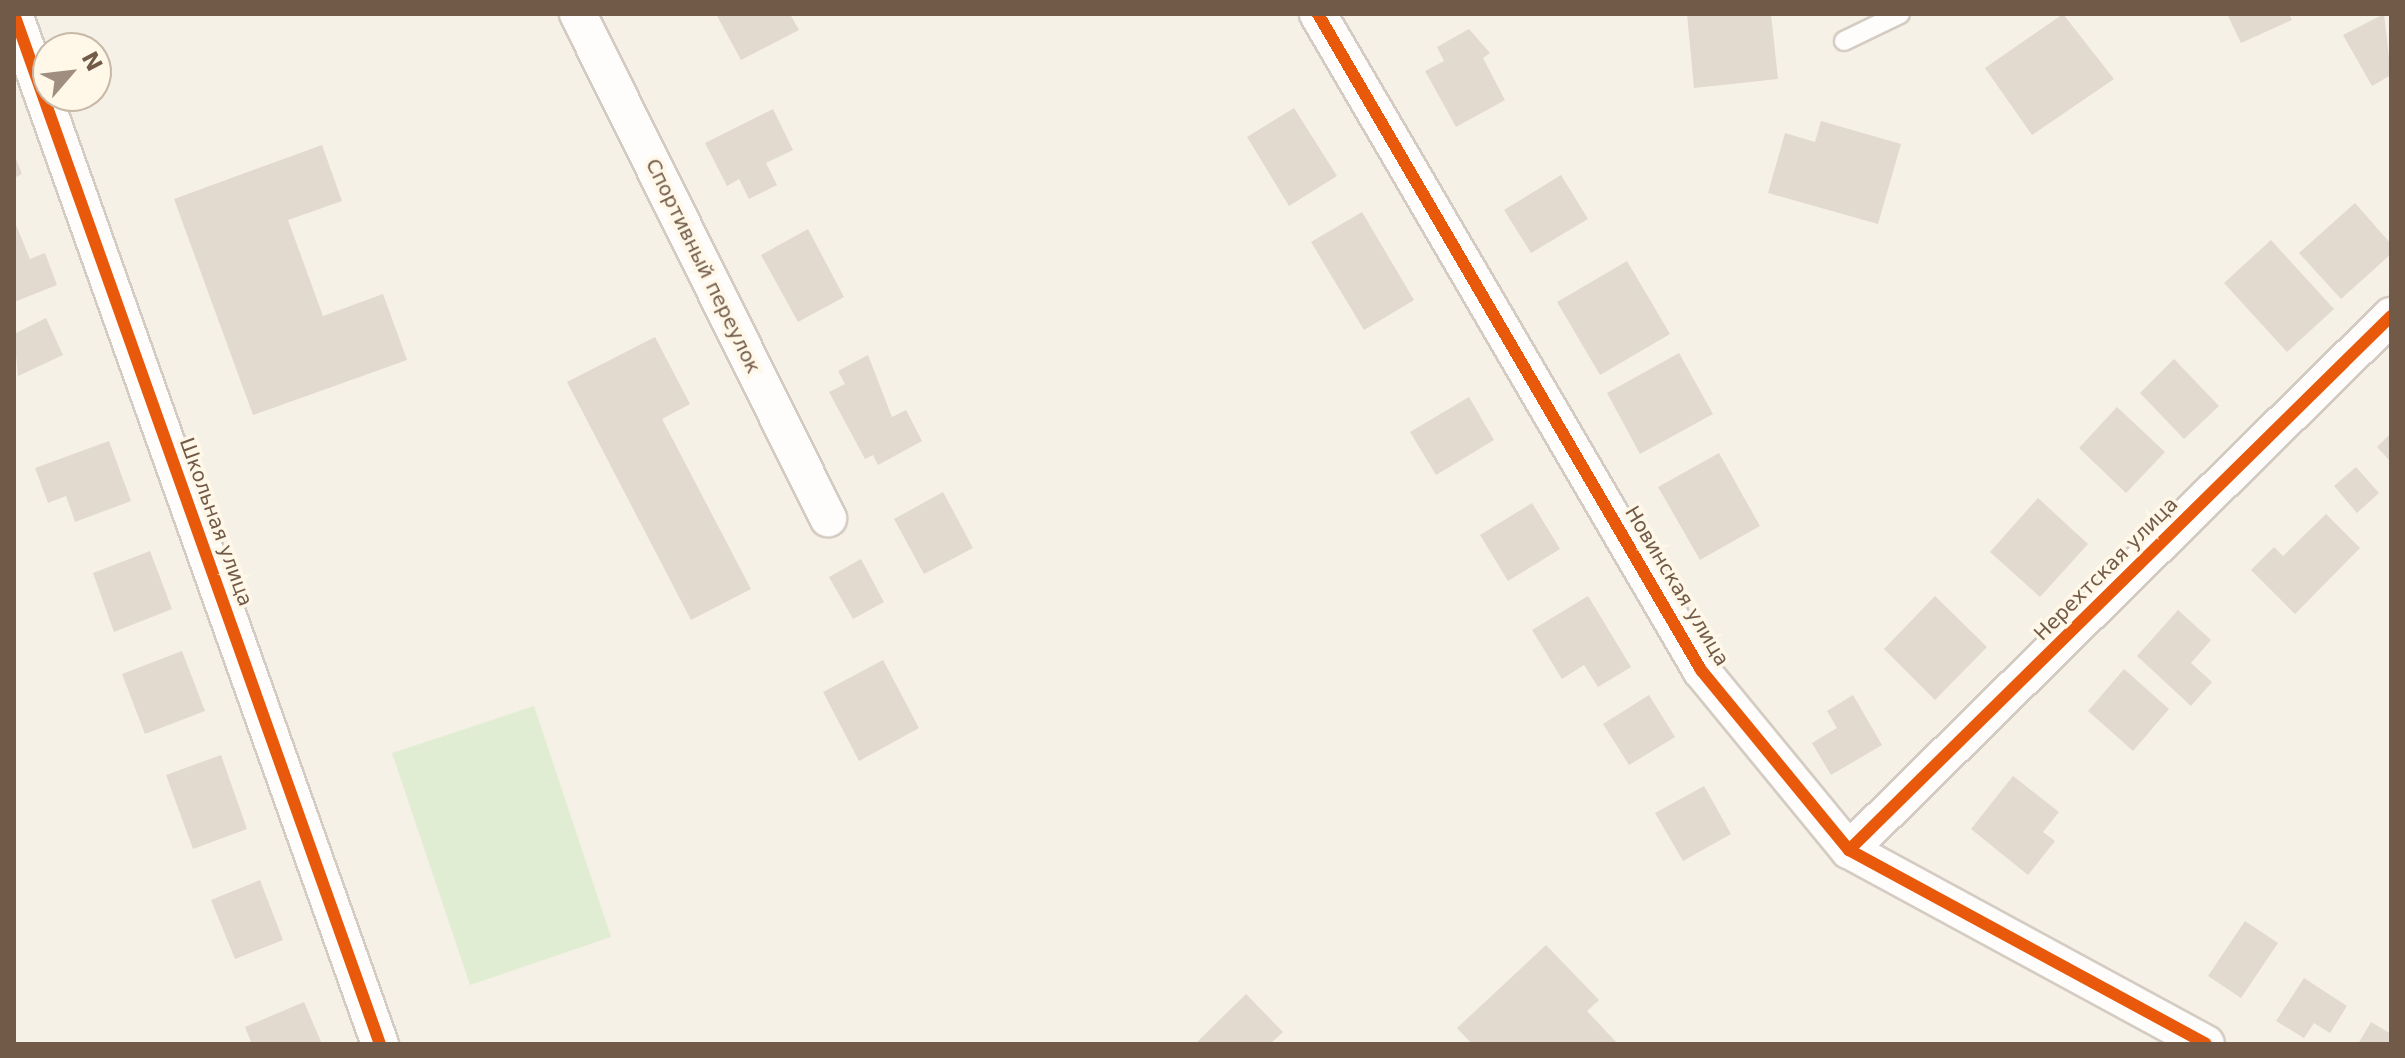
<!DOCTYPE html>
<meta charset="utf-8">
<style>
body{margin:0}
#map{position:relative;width:2405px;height:1058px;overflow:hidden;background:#f6f1e7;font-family:"DejaVu Sans",sans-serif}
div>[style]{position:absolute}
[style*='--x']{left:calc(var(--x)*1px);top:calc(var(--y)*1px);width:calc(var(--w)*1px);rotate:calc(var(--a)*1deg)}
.green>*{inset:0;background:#e0edd2}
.building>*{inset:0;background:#e2d9cf}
.roads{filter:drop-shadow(2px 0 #d4ccc2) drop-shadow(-2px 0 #d4ccc2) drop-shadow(0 2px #d4ccc2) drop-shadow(0 -2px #d4ccc2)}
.service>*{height:18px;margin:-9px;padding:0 9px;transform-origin:9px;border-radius:9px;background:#fefdfb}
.minor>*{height:36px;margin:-18px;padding:0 18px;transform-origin:18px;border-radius:18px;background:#fefdfb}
.cycleway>*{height:12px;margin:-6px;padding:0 6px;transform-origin:6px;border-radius:6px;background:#e8590c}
span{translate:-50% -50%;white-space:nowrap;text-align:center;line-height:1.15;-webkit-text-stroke:7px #fff7e7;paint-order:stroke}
.street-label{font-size:20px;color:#725a48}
.frame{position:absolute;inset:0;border:16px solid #725a48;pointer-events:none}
.north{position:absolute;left:32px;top:32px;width:80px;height:80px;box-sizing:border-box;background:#fff7e7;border:2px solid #c7b8a7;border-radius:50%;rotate:62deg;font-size:22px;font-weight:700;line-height:32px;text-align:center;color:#725a48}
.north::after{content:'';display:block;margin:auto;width:28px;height:36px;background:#a08f80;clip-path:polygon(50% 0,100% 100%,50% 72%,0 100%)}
</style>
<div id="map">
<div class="green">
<div style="clip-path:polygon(534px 706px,611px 937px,470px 985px,392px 753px)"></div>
</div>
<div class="building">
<div style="clip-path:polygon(716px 14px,790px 14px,799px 30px,741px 60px)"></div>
<div style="clip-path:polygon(1687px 14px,1771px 14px,1778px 79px,1694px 88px)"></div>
<div style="clip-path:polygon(2063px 14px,2114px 79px,2032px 135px,1985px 68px)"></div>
<div style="clip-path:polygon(2227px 14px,2289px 14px,2292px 20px,2241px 43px)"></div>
<div style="clip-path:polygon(2384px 14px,2391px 75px,2372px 86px,2343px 35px)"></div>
<div style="clip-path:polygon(1469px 29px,1490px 53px,1483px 58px,1505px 100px,1456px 127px,1425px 71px,1444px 61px,1437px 47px)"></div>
<div style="clip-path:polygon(1294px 108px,1337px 176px,1289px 206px,1247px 137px)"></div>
<div style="clip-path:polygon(773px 109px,793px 150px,766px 163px,777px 185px,749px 199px,739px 179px,727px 186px,705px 143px)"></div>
<div style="clip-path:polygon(1821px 121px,1901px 144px,1878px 224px,1768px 193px,1785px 133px,1815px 142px)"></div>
<div style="clip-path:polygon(322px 145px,342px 201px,288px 220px,323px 316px,383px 294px,407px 360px,253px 415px,174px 199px)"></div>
<div style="clip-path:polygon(14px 154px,22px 174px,14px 178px)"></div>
<div style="clip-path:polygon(1561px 175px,1588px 219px,1531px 253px,1504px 210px)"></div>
<div style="clip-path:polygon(2355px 203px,2391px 244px,2391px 254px,2341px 299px,2299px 253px)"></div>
<div style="clip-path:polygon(1362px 212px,1414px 300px,1364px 330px,1311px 242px)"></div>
<div style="clip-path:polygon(14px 220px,30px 259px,45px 253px,57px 285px,14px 302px)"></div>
<div style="clip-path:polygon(808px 229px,844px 297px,798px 322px,761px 255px)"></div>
<div style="clip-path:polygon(2271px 240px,2334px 309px,2287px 352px,2224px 283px)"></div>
<div style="clip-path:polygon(1627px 261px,1670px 334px,1600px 375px,1557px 302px)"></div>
<div style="clip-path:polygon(46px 318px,63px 355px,18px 376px,14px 334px)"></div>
<div style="clip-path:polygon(655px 337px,690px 404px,662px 419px,751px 589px,691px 620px,567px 382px)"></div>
<div style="clip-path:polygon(1679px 353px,1713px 414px,1640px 454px,1607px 393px)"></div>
<div style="clip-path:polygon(868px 355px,892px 417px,906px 410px,922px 441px,878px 465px,873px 455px,865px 459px,829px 392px,845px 384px,838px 371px)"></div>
<div style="clip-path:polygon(2174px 359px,2219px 406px,2184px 439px,2140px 393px)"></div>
<div style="clip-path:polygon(1469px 397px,1494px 440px,1436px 475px,1410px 432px)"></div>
<div style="clip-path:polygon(2117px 407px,2165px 452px,2126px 493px,2079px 448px)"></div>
<div style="clip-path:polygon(2391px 433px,2391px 462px,2377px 447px)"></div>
<div style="clip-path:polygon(109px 441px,131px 501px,75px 522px,66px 496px,48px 503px,35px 468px)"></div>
<div style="clip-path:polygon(1719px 453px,1760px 526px,1700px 560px,1658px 487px)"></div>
<div style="clip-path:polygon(2356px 467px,2379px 493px,2357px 513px,2334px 486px)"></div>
<div style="clip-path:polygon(943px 492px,973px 548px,924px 574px,894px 519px)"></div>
<div style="clip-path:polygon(2038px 498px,2088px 544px,2040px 597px,1990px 552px)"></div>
<div style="clip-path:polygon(1532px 503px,1560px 549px,1508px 581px,1480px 535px)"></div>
<div style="clip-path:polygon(2326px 514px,2360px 548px,2295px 614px,2251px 570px,2274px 547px,2283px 556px)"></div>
<div style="clip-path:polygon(150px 551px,172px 609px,114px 632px,93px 573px)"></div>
<div style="clip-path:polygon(861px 559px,884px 602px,853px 619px,829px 577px)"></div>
<div style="clip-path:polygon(1588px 596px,1631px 667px,1598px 687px,1584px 665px,1562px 679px,1532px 630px)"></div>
<div style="clip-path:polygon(1935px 596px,1987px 647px,1935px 700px,1884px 649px)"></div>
<div style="clip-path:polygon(2178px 610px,2211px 640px,2191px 663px,2212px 682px,2191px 706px,2137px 656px)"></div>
<div style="clip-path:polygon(182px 651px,205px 711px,145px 734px,122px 674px)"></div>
<div style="clip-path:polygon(883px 660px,919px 728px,859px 761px,823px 692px)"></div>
<div style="clip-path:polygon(2124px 669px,2169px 709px,2133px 751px,2088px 711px)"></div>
<div style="clip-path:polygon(1649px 695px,1675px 737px,1629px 765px,1603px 724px)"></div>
<div style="clip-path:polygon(1853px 695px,1882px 745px,1831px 775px,1812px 743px,1837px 728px,1827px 711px)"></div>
<div style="clip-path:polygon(221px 755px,247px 829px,193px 849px,166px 775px)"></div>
<div style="clip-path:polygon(2013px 776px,2059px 812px,2043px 832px,2055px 841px,2028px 875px,1971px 829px)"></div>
<div style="clip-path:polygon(1704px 786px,1731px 834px,1683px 861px,1655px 813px)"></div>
<div style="clip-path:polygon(260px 880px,283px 940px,235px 959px,211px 900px)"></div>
<div style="clip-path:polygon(2245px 921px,2278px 943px,2241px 998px,2208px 976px)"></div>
<div style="clip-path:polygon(1546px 945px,1599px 1000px,1587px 1011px,1618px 1044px,1472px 1044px,1457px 1028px)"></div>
<div style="clip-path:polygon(2304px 978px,2347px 1006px,2330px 1033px,2314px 1023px,2304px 1038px,2276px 1021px)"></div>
<div style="clip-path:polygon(1246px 994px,1283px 1032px,1270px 1044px,1195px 1044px)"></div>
<div style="clip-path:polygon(304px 1002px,322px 1044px,252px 1044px,245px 1027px)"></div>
<div style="clip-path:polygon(2371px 1022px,2391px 1034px,2391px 1044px,2358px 1044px)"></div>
</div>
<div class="roads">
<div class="service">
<div style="--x:1844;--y:41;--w:62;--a:-25.7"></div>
</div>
<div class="minor">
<div style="--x:14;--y:14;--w:1093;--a:70.44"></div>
<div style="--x:578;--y:14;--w:563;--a:63.62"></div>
<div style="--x:1318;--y:14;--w:760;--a:59.72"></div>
<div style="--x:1701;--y:670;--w:233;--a:50.6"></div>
<div style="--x:1849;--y:850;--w:406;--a:28.5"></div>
<div style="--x:1849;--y:850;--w:761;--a:-44.57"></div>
</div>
</div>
<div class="cycleway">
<div style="--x:14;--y:14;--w:1093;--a:70.44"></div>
<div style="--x:1318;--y:14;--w:760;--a:59.72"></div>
<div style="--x:1701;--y:670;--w:233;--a:50.6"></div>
<div style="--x:1849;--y:850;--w:406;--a:28.5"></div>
<div style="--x:1849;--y:850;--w:761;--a:-44.57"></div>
</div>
<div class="street-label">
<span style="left:703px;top:266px;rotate:64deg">Спортивный переулок</span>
<span style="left:216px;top:522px;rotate:70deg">Школьная улица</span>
<span style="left:2106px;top:569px;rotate:-45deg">Нерехтская улица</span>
<span style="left:1677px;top:586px;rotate:59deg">Новинская улица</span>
</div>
<div class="frame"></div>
<div class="north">N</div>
</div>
